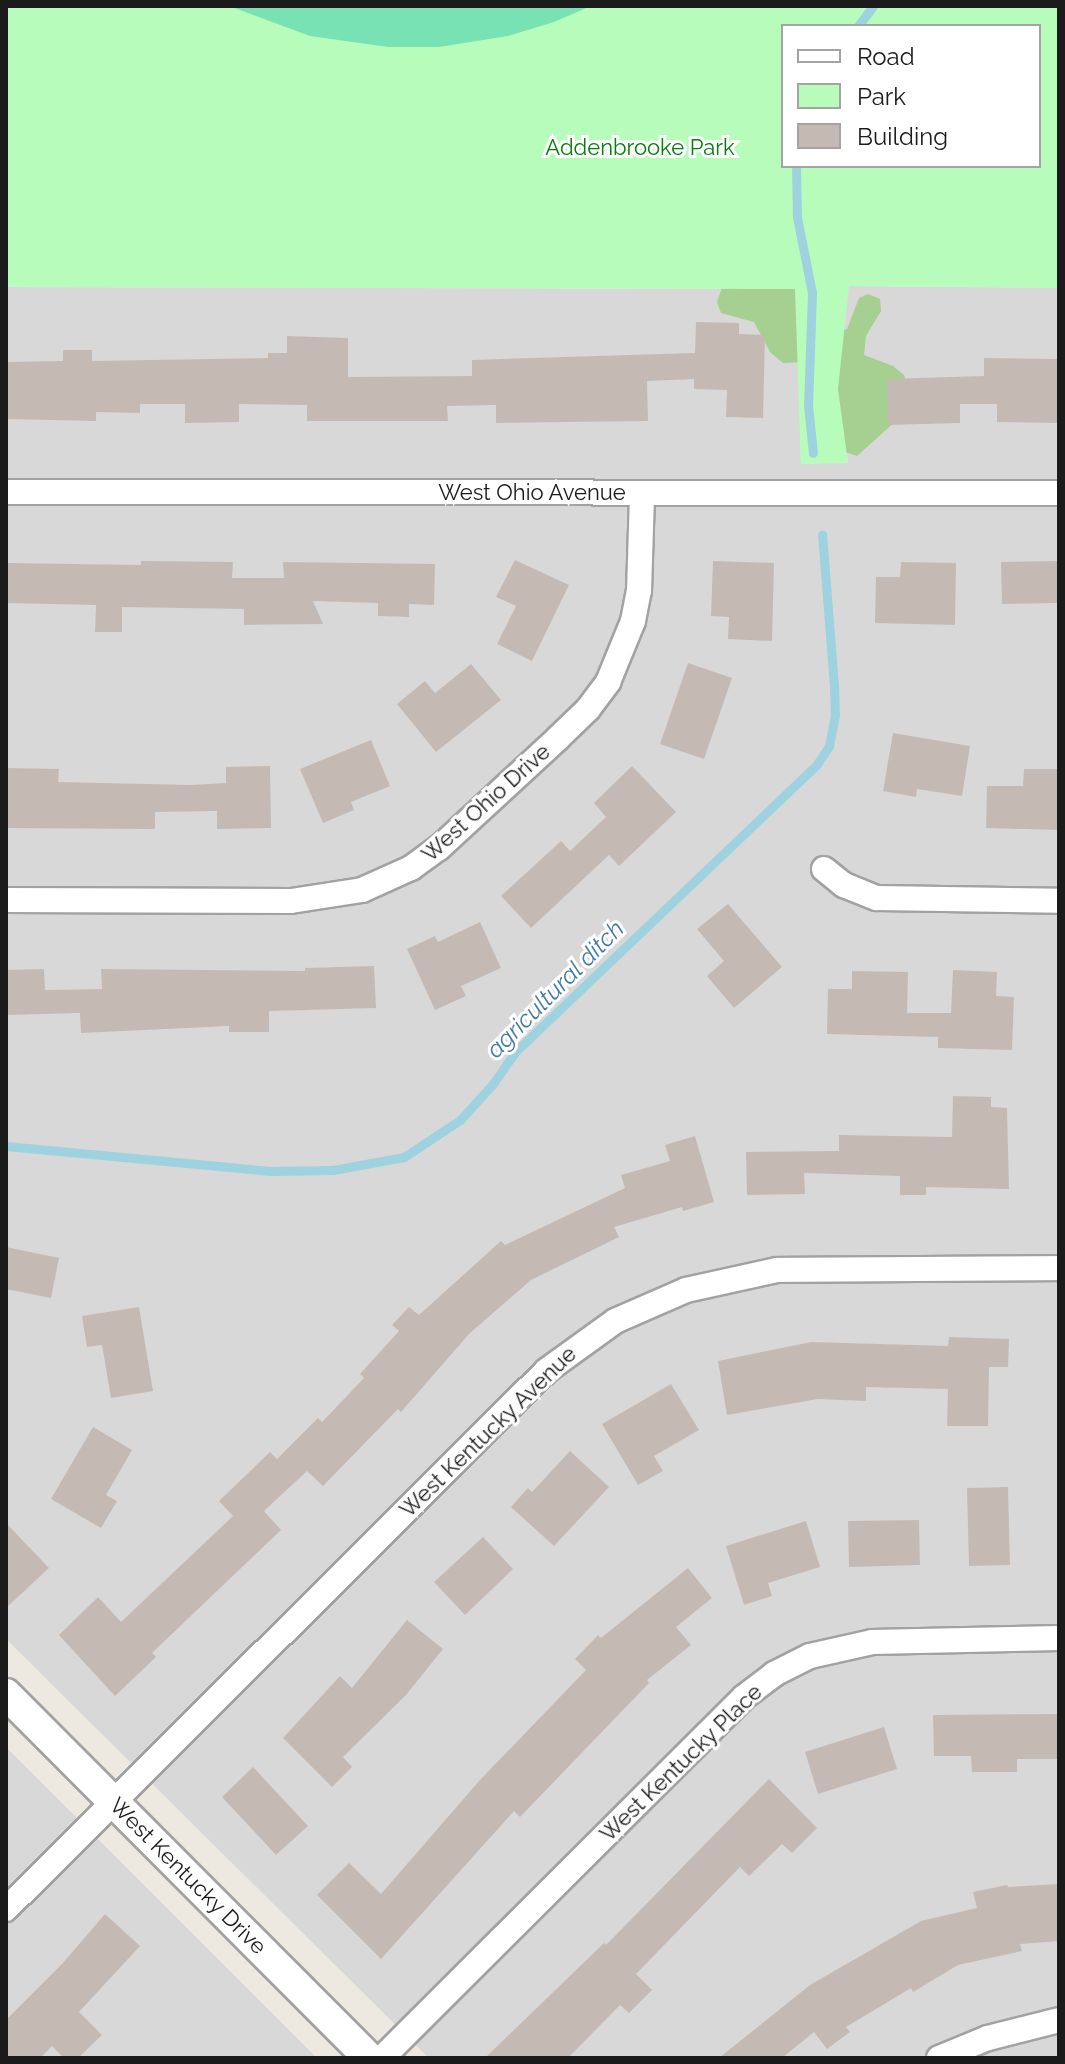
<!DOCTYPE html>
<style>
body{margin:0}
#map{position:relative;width:1065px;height:2064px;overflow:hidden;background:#ede8e0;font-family:Raleway,sans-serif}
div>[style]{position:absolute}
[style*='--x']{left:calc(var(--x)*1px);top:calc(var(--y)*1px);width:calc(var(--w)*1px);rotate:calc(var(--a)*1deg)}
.residential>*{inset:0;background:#d9d8d8}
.forest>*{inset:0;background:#a6cf92}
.park>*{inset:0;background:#b8fcbb}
.pitch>*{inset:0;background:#78e2b5}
.stream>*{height:9px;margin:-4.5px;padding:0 4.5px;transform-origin:4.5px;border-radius:4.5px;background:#9dd2de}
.building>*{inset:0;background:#c5bab3}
.roads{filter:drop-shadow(2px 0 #a2a2a2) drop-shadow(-2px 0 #a2a2a2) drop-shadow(0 2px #a2a2a2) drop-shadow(0 -2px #a2a2a2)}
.minor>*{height:24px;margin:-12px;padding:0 12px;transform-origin:12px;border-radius:12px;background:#fff}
.tertiary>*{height:30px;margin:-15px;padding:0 15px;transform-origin:15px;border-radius:15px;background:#fff}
span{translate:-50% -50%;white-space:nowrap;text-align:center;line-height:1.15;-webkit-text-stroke:6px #fff;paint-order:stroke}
.park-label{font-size:22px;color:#057d0a}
.street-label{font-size:22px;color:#1b1b1b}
.water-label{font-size:24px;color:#4078a7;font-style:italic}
.frame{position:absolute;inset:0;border:8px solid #1b1b1b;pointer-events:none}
.legend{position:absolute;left:781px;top:24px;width:260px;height:144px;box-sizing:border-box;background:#fff;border:2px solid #a4a4a4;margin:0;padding:10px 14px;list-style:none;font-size:24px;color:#1b1b1b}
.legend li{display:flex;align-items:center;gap:16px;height:40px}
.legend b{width:40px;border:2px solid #a4a4a4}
</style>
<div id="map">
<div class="residential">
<div style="clip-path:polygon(848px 286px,1059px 288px,1059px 2058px,429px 2058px,6px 1639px,6px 287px,796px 289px,801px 464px,848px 462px,838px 389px)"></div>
<div style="clip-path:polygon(6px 1747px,317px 2058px,6px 2058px)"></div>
</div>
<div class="forest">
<div style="clip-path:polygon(785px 263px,840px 332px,847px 329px,859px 298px,868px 294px,880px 299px,881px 311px,866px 336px,864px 355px,893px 366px,904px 375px,909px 391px,897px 420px,857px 456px,842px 451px,805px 362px,783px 363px,770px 352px,754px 322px,721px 313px,717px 302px,725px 279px)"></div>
</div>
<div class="park">
<div style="clip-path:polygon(evenodd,6px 6px,1059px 6px,1059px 288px,849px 286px,838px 389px,848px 463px,801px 464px,795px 289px,6px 287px,6px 6px,783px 26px,1039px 26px,1039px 166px,783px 166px,783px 26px)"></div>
</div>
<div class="pitch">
<div style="clip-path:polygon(229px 6px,591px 6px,554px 22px,508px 36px,439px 47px,388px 47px,310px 36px)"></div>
</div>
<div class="stream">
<div style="--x:858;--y:26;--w:25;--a:-53"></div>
<div style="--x:796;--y:166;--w:51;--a:88.9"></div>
<div style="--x:797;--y:217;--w:77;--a:78.8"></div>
<div style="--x:812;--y:293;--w:112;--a:92"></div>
<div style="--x:808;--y:405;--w:48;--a:84.1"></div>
<div style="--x:6;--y:1146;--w:266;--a:5.4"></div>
<div style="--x:271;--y:1171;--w:62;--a:-0.9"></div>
<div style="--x:333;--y:1170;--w:72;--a:-10.4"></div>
<div style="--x:404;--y:1157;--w:67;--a:-33.5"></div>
<div style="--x:460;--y:1120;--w:47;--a:-47.6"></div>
<div style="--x:492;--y:1085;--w:39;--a:-55"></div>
<div style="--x:514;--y:1053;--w:419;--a:-43.6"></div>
<div style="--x:817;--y:764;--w:22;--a:-56"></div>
<div style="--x:829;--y:746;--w:32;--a:-79"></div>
<div style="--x:835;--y:715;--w:29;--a:-92"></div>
<div style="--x:834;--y:686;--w:152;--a:-94.5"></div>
</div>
<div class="building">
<div style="clip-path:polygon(696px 322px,739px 323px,739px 334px,765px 335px,763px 418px,726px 417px,727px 390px,694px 389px,694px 379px,647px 381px,648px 421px,496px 423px,496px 405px,447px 406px,448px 421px,307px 421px,307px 405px,239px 404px,239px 422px,185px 423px,185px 404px,140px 404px,140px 413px,96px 412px,96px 421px,6px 419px,6px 362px,63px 361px,63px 350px,92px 350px,92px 361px,268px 358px,268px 353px,287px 353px,287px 336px,348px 338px,348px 377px,472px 376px,472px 360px,695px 353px)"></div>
<div style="clip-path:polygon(984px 358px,1059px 359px,1059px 423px,997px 422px,997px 404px,960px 404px,960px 423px,888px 425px,887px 379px,984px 376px)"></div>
<div style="clip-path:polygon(515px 560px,569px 585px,532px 661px,497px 644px,516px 606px,496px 597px)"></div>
<div style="clip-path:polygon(141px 561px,233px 562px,232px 578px,284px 578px,283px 562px,435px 564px,434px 605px,409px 604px,409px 617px,378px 616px,378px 603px,313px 601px,323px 624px,244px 625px,244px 609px,122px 607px,122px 632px,95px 632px,96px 605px,6px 603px,6px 563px,141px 565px)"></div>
<div style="clip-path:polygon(713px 561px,774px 563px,772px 641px,728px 639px,729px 617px,711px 616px)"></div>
<div style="clip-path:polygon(1059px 561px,1059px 603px,1002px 604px,1001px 562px)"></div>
<div style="clip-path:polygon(901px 562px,956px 563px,955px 625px,875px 623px,876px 577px,900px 577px)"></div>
<div style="clip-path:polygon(688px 663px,732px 678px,704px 759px,660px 744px)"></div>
<div style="clip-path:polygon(471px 664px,501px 700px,436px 752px,397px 704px,425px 681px,435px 693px)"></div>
<div style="clip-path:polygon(893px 733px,970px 746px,962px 796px,917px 789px,916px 797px,883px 791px)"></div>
<div style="clip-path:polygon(371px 740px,390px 786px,351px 802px,354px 810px,323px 823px,300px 769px)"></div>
<div style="clip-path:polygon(270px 766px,271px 828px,217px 829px,217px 811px,155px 812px,155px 829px,6px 828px,6px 768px,59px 769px,58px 782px,191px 785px,226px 783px,226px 767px)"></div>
<div style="clip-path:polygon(632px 766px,676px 812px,619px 866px,609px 855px,531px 928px,501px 896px,561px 841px,570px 851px,606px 817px,594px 803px)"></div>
<div style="clip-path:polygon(1024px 769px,1059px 769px,1059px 830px,986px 828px,987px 786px,1023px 786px)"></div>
<div style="clip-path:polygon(728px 904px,782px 967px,734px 1008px,707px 976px,724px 961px,697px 929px)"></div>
<div style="clip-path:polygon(480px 922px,501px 968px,461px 986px,466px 996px,435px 1010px,407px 949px,435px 936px,438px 942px)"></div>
<div style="clip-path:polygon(374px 966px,376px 1008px,269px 1011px,269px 1032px,229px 1032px,229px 1026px,81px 1033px,80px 1013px,6px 1015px,6px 970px,44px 969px,45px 990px,102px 989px,101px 969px,305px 971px,305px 968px)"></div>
<div style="clip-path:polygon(953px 970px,997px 972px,996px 996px,1014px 997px,1012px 1050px,938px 1048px,938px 1037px,827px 1034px,828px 989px,852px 989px,852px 971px,908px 972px,907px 1013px,951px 1013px)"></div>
<div style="clip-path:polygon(953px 1096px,991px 1097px,991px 1107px,1007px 1108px,1009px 1189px,926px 1187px,926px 1195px,900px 1195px,900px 1176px,804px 1173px,805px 1194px,747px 1195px,746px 1152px,839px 1151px,839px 1135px,952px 1137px)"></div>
<div style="clip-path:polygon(695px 1136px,714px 1202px,683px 1211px,682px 1207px,614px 1227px,619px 1237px,531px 1280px,469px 1334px,401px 1412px,398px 1409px,323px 1486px,307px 1471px,264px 1511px,281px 1530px,152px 1653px,156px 1657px,115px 1696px,59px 1635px,98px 1597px,121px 1622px,233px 1516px,219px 1501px,270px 1452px,277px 1459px,318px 1418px,322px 1422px,364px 1378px,360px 1374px,399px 1331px,392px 1325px,409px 1307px,419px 1315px,501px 1241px,505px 1245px,625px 1188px,621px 1175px,670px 1161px,665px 1145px)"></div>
<div style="clip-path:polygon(6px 1247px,59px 1258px,51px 1298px,6px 1289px)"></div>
<div style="clip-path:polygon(139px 1307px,153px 1391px,111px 1398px,102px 1345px,87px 1347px,82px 1316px)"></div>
<div style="clip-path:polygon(949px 1337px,1009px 1339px,1008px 1367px,989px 1367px,988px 1426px,947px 1426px,948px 1389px,866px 1387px,866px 1401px,818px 1399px,727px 1415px,718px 1361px,811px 1342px,948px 1346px)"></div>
<div style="clip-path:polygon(671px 1384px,699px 1430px,654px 1456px,663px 1471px,638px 1485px,602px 1424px)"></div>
<div style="clip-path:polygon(93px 1427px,132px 1450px,106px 1495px,117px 1501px,101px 1528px,51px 1499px)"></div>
<div style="clip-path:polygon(570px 1451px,609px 1487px,554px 1546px,511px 1507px,528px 1488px,532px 1492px)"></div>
<div style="clip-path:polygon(1008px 1487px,1010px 1565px,969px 1566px,967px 1488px)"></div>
<div style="clip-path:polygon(919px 1520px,920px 1565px,849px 1567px,848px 1521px)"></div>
<div style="clip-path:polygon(806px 1521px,820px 1567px,768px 1583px,772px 1596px,744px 1605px,726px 1546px)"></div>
<div style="clip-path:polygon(6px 1523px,49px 1568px,6px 1608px)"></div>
<div style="clip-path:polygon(483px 1537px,513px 1569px,465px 1615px,434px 1582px)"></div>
<div style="clip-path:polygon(688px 1568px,712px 1598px,676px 1627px,691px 1645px,647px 1680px,649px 1683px,520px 1817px,514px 1811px,381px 1959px,317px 1895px,349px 1863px,381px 1894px,480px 1780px,586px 1670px,575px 1659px,598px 1635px,601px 1638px)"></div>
<div style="clip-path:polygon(407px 1620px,443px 1649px,406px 1695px,343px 1757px,352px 1767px,332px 1787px,283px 1738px,340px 1676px,352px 1688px)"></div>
<div style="clip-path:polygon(1059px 1714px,1059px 1759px,1017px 1759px,1017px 1772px,972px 1772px,971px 1756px,934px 1756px,933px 1715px)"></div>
<div style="clip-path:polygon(884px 1727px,897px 1769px,818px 1794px,805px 1752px)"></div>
<div style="clip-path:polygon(253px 1767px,308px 1826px,276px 1855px,222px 1797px)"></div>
<div style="clip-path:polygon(769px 1779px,817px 1828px,792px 1853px,782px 1844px,749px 1876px,740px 1867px,636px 1974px,652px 1990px,629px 2013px,620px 2005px,568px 2058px,485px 2058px,604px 1943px,606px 1945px)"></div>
<div style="clip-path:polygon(1059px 1884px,1059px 1941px,1020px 1944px,1022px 1951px,958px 1965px,913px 1992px,911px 1988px,846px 2027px,850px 2032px,827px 2049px,814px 2032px,782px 2058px,719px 2058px,810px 1985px,921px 1921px,977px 1908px,973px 1892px,1007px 1885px,1008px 1887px)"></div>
<div style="clip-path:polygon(105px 1914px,140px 1946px,79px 2012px,102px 2035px,78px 2058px,64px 2058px,52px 2046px,40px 2058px,6px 2058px,6px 2020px,62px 1964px)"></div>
</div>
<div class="roads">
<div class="minor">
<div style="--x:6;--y:492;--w:1053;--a:0.05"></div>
<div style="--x:824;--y:869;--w:26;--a:39"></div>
<div style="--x:844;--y:885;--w:35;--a:22"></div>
<div style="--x:877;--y:898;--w:182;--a:0.9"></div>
<div style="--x:6;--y:900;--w:285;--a:0.2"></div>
<div style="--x:291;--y:901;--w:72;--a:-8.8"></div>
<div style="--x:362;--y:890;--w:54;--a:-24.2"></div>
<div style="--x:411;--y:868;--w:34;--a:-36"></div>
<div style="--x:439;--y:848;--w:162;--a:-42.7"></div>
<div style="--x:558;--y:738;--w:42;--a:-44"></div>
<div style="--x:588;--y:709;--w:34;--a:-53"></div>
<div style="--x:608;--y:682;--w:66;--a:-67.7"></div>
<div style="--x:633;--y:621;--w:31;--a:-79"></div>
<div style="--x:639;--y:591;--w:98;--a:-88.2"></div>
<div style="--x:6;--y:1909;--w:762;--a:-44.89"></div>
<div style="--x:546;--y:1371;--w:85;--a:-35.9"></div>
<div style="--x:615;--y:1321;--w:77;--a:-23.6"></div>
<div style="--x:686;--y:1290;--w:93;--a:-12.4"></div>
<div style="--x:777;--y:1270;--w:282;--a:-0.4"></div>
<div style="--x:382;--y:2058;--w:511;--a:-44.92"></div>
<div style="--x:744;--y:1697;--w:38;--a:-37"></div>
<div style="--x:774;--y:1674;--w:40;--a:-26.6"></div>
<div style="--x:810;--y:1656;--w:64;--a:-12.7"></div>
<div style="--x:872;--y:1642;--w:187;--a:-1.2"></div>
<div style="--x:939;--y:2058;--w:53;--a:-22.2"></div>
<div style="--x:988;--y:2038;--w:73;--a:-14.2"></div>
</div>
<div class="tertiary">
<div style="--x:6;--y:1694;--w:514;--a:45.08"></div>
</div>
</div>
<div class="park-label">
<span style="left:640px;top:148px">Addenbrooke Park</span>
</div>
<div class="street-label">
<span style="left:532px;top:493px">West Ohio Avenue</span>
<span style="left:486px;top:803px;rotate:-42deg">West Ohio Drive</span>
<span style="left:488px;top:1432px;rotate:-44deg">West Kentucky Avenue</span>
<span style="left:681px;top:1763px;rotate:-44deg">West Kentucky Place</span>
<span style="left:188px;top:1876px;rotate:45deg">West Kentucky Drive</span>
</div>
<div class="water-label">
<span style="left:555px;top:989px;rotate:-45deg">agricultural ditch</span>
</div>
<div class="frame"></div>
<ul class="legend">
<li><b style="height:10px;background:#fff"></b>Road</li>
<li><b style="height:22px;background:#b8fcbb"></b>Park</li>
<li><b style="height:22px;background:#c5bab3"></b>Building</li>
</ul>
</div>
